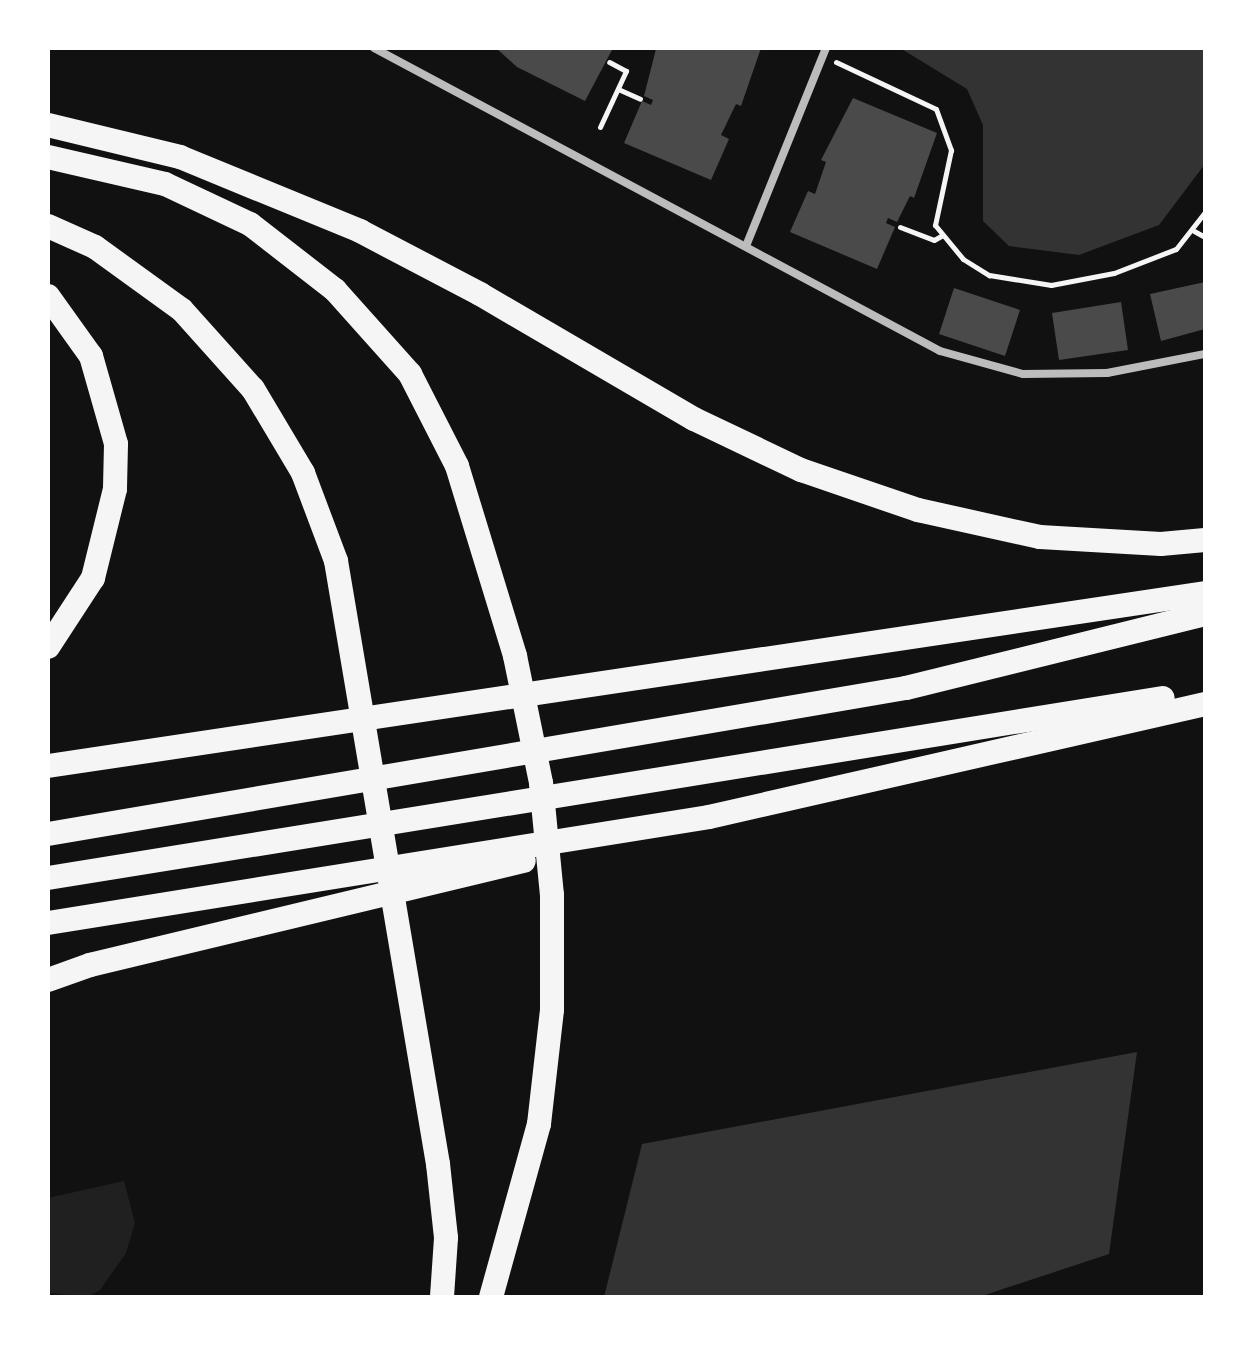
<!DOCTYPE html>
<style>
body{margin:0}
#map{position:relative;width:1253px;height:1345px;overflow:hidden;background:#111;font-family:Karla,sans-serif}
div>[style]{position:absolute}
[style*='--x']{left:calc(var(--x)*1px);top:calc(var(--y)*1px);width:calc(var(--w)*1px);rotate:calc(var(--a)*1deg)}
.green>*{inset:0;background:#202020}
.water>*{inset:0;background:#333}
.building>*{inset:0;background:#4a4a4a}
.path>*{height:5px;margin:-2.5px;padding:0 2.5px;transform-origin:2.5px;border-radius:2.5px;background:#f5f5f5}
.minor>*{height:8px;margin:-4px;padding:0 4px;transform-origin:4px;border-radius:4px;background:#bcbcbc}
.motorway>*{height:24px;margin:-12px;padding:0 12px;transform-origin:12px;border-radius:12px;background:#f5f5f5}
span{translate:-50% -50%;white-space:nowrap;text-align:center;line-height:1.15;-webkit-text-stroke:8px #fff;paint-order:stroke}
.frame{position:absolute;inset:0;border:50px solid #fff;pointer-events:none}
</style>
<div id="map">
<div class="green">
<div style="clip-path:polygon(124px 1181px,135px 1223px,126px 1253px,100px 1290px,88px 1297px,48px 1293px,48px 1198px)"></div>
</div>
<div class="water">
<div style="clip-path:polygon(900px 48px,1205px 48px,1205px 164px,1159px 225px,1079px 255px,1009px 246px,983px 221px,983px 125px,967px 89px)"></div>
<div style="clip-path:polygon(1137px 1052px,1109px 1254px,979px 1297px,604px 1297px,642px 1144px)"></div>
</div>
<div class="building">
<div style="clip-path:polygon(496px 48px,613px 48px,585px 101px,517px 67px)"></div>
<div style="clip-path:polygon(761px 48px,741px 106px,736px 104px,721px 135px,729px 139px,711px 180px,624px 143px,642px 101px,651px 105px,653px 100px,644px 96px,656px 49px)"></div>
<div style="clip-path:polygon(853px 98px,937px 133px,914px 198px,910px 196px,897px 222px,888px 218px,886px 223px,895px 227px,877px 269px,790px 232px,808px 191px,815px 194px,826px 162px,821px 160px)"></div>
<div style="clip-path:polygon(1205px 282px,1205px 329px,1161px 341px,1150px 294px)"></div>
<div style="clip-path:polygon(954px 288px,1020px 310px,1005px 356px,939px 334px)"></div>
<div style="clip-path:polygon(1121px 302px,1128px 350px,1059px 360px,1052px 313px)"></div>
</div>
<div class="path">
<div style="--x:836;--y:62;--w:110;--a:25.2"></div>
<div style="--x:936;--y:109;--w:44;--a:69.9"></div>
<div style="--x:951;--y:150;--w:77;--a:102"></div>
<div style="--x:935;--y:225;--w:44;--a:50.5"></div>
<div style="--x:963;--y:259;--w:31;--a:32"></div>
<div style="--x:989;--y:275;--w:63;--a:9.2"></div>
<div style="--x:1051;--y:285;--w:64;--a:-10.8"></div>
<div style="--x:1114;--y:273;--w:66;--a:-21.2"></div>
<div style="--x:1176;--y:249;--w:47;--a:-51.9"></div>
<div style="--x:618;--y:89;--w:24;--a:24"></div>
<div style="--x:600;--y:127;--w:62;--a:-65.1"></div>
<div style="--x:626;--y:71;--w:19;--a:-152"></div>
<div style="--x:900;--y:227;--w:36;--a:21"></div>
<div style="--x:934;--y:240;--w:8;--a:-30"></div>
<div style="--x:1194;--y:231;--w:13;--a:29"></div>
</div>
<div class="minor">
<div style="--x:374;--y:48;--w:642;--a:28.16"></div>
<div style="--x:940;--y:351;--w:86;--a:15.5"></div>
<div style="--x:1023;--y:374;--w:84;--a:-0.7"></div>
<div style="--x:1107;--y:373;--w:100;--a:-11"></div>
<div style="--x:746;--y:246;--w:214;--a:-68"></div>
</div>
<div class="motorway">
<div style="--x:48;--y:125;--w:136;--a:13.6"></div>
<div style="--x:180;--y:157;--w:195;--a:22.3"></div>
<div style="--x:360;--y:231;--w:136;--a:27.7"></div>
<div style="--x:480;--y:294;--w:248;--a:30.3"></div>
<div style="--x:694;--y:419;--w:119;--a:25.5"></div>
<div style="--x:801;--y:470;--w:124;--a:18.9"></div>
<div style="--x:918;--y:510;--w:125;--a:12.5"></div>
<div style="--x:1040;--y:537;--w:121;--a:3.3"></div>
<div style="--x:1161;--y:544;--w:44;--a:-5.2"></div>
<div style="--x:48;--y:157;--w:120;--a:13"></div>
<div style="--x:165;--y:184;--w:94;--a:25.2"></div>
<div style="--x:250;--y:224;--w:108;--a:37.8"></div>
<div style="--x:335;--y:290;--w:113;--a:48.2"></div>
<div style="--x:410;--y:374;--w:103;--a:62.9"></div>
<div style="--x:457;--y:466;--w:199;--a:73"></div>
<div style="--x:515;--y:656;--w:130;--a:78.4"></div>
<div style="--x:541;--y:783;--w:113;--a:84.4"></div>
<div style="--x:552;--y:895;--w:115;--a:90"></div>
<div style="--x:552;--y:1010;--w:115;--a:96.5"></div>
<div style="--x:539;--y:1124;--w:180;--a:105.5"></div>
<div style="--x:48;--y:226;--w:51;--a:24.1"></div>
<div style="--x:95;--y:247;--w:107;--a:35.9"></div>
<div style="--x:182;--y:310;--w:106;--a:48.1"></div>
<div style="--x:253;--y:389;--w:98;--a:59.2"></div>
<div style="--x:303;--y:473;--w:94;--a:69.4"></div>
<div style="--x:336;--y:561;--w:612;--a:80.4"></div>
<div style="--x:438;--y:1164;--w:74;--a:83.8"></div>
<div style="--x:446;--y:1238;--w:59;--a:93.9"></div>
<div style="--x:48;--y:296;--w:74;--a:54.4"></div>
<div style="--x:91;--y:356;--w:91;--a:74.1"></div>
<div style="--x:116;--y:444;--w:45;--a:91.3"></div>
<div style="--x:115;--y:489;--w:92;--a:103.9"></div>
<div style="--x:93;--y:578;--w:82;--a:123.1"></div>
<div style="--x:48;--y:766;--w:1170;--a:-8.5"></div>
<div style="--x:48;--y:834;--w:870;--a:-9.66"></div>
<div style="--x:906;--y:688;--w:308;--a:-13.9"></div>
<div style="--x:48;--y:878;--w:1129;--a:-9.17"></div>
<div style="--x:48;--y:923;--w:669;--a:-9.11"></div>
<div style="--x:709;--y:817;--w:509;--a:-12.83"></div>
<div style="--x:48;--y:980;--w:45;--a:-19.7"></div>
<div style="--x:90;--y:965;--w:446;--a:-13.5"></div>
</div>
<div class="frame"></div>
</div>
